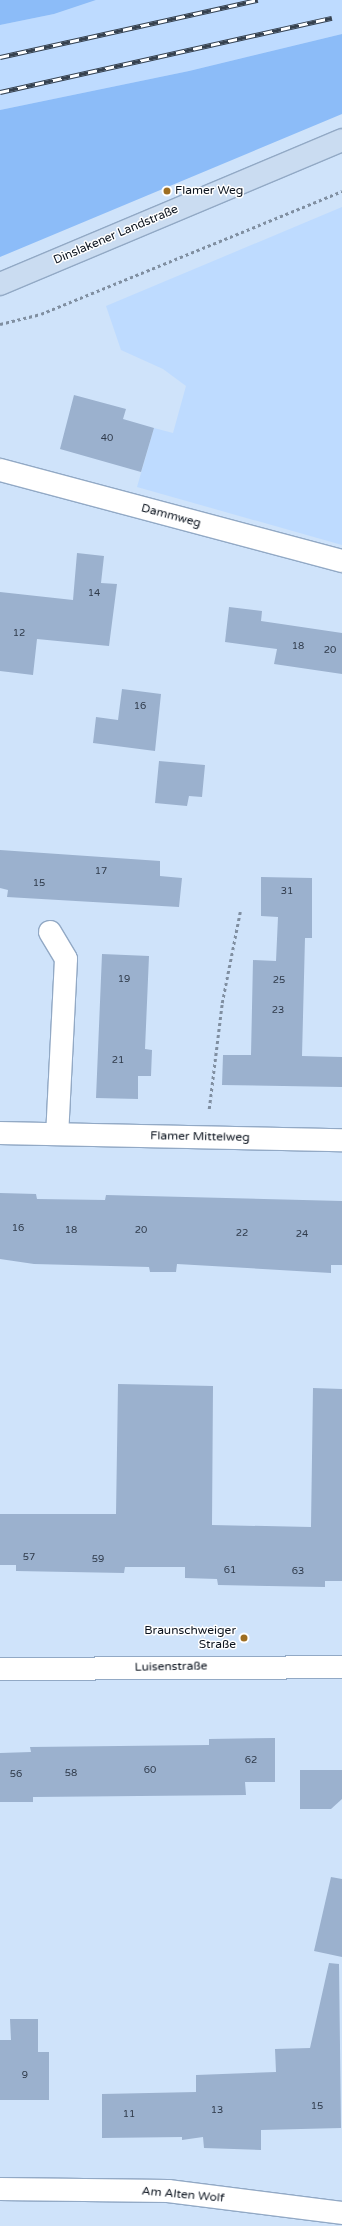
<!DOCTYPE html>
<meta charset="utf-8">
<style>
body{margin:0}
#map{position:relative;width:342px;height:2226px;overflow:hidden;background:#cfe3fa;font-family:"Varela Round",sans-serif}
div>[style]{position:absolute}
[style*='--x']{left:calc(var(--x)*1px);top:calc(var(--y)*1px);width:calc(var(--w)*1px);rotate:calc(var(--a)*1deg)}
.built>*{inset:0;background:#bedbff}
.green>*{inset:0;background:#8cbcf8}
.building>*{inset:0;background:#9bb1ce}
.path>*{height:2.5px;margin-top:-1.25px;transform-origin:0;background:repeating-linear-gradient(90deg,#808fa1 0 3px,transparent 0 6px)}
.roads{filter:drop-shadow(1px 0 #92a9c5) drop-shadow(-1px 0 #92a9c5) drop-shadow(0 1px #92a9c5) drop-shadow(0 -1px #92a9c5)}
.minor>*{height:22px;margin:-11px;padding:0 11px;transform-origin:11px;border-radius:11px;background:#fff}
.secondary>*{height:22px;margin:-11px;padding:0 11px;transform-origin:11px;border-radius:11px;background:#cadcf1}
.rail>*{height:4.5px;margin-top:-2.25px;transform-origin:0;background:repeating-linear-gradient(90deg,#fff 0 9px,#36414e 0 18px);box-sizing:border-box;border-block:1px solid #36414e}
.dots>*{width:11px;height:11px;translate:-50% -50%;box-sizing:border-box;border:2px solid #fff;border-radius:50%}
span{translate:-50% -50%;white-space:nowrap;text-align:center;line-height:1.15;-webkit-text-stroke:3px #fff;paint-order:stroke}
.number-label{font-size:10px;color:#303b4b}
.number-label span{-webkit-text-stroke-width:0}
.poi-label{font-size:12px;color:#0c141f}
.left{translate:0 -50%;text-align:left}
.right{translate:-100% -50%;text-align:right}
.street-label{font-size:12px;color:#0c141f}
</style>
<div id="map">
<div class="built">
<div style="clip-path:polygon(96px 0,342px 0,342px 34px,189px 71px,0 110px,0 25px,54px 14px)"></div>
<div style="clip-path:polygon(342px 207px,342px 545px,137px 487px,154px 428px,173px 433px,186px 386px,163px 369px,121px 350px,106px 306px)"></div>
</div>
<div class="green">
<div style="clip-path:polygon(0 0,96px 0,54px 14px,0 25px)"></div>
<div style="clip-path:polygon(342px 34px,342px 114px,0 257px,0 110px,189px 71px)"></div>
</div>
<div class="building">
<div style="clip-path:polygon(74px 395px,126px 409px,123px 419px,154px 428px,141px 472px,60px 449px)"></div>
<div style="clip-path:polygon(77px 553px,104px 556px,101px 583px,117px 584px,109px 646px,37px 639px,33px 675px,0 671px,0 592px,73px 600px)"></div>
<div style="clip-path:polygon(229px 607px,262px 611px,261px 621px,342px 633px,342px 674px,274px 664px,277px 649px,225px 642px)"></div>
<div style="clip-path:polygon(122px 689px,161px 694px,155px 751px,93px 743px,96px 717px,118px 720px)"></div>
<div style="clip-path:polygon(159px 761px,205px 765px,202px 797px,189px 796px,187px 806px,155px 803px)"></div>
<div style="clip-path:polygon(0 850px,160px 861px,160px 876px,182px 878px,179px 907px,7px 897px,8px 890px,0 888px)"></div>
<div style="clip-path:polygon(261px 877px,312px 878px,312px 938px,305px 938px,302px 1056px,342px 1057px,342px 1087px,222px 1085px,223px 1055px,251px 1055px,253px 960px,276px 961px,278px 917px,261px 916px)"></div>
<div style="clip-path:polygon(102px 954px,149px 956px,145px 1049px,152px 1050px,151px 1076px,138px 1076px,138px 1099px,96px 1098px)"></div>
<div style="clip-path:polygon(0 1193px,36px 1194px,37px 1199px,105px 1200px,106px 1195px,342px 1201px,342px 1265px,331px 1265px,331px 1273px,177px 1264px,176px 1272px,150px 1272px,149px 1267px,34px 1264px,0 1259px)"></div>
<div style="clip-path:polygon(118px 1384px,213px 1386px,212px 1525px,311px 1527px,313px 1388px,342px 1389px,342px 1581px,325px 1581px,325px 1587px,218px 1585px,217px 1579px,185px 1578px,185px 1567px,125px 1567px,124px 1573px,16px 1571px,16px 1565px,0 1565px,0 1514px,116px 1514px)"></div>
<div style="clip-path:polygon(275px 1738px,275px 1782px,245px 1782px,246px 1795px,33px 1797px,33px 1802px,0 1802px,0 1753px,31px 1752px,30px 1747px,209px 1745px,209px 1739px)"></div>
<div style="clip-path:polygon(300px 1770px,342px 1770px,342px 1799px,331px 1809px,300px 1809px)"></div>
<div style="clip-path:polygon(331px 1877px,342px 1879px,342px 1957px,314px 1951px)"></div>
<div style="clip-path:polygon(329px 1963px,339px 1964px,341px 2128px,261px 2130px,261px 2150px,204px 2148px,203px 2137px,182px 2140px,182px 2137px,102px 2138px,102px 2094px,196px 2092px,196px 2075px,276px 2072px,275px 2049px,310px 2048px)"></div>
<div style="clip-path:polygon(10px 2019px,38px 2019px,38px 2052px,49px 2052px,49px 2100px,0 2100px,0 2040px,11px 2040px)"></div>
</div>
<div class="path">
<div style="--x:0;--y:324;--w:42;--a:-13.7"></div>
<div style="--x:41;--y:314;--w:325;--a:-22.2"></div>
<div style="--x:209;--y:1109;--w:107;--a:-83"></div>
<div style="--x:222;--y:1003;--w:93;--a:-78.8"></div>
</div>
<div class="roads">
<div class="minor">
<div style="--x:0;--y:470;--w:354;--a:14.9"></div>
<div style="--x:50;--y:932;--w:31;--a:59"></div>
<div style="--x:66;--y:959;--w:175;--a:92.9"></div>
<div style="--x:0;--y:1133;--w:342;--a:1.2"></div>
<div style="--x:0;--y:1669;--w:342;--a:-0.3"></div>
<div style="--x:0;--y:2189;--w:168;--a:0.7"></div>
<div style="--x:168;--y:2191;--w:175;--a:7.2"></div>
</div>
<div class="secondary">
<div style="--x:0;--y:284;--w:371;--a:-22.8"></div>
</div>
</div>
<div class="rail">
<div style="--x:0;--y:57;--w:264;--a:-12.5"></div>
<div style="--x:0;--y:92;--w:340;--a:-12.6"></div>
</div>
<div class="dots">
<div style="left:167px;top:191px;background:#9e6e21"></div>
<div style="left:244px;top:1638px;background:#9e6e21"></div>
</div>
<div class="number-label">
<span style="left:107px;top:439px">40</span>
<span style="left:94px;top:594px">14</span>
<span style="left:19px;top:634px">12</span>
<span style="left:298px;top:647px">18</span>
<span style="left:330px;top:651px">20</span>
<span style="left:140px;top:707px">16</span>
<span style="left:101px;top:872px">17</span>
<span style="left:39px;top:884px">15</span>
<span style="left:287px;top:892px">31</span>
<span style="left:124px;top:980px">19</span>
<span style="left:279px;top:981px">25</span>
<span style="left:278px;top:1011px">23</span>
<span style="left:118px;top:1061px">21</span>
<span style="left:18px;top:1229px">16</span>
<span style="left:71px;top:1231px">18</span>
<span style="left:141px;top:1231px">20</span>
<span style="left:242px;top:1234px">22</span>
<span style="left:302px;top:1235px">24</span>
<span style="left:29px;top:1558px">57</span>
<span style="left:98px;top:1560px">59</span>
<span style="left:230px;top:1571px">61</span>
<span style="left:298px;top:1572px">63</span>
<span style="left:251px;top:1761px">62</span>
<span style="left:150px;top:1771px">60</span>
<span style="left:71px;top:1774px">58</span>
<span style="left:16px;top:1775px">56</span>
<span style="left:25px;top:2076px">9</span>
<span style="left:317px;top:2107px">15</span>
<span style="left:217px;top:2111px">13</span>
<span style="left:129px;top:2115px">11</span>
</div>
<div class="poi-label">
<span class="left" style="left:175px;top:191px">Flamer Weg</span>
<span class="right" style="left:236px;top:1638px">Braunschweiger<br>Straße</span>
</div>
<div class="street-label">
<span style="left:116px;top:235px;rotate:-23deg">Dinslakener Landstraße</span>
<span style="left:171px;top:516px;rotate:15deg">Dammweg</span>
<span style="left:200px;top:1137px;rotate:1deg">Flamer Mittelweg</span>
<span style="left:171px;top:1667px;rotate:-1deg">Luisenstraße</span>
<span style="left:183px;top:2195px;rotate:5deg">Am Alten Wolf</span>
</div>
</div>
